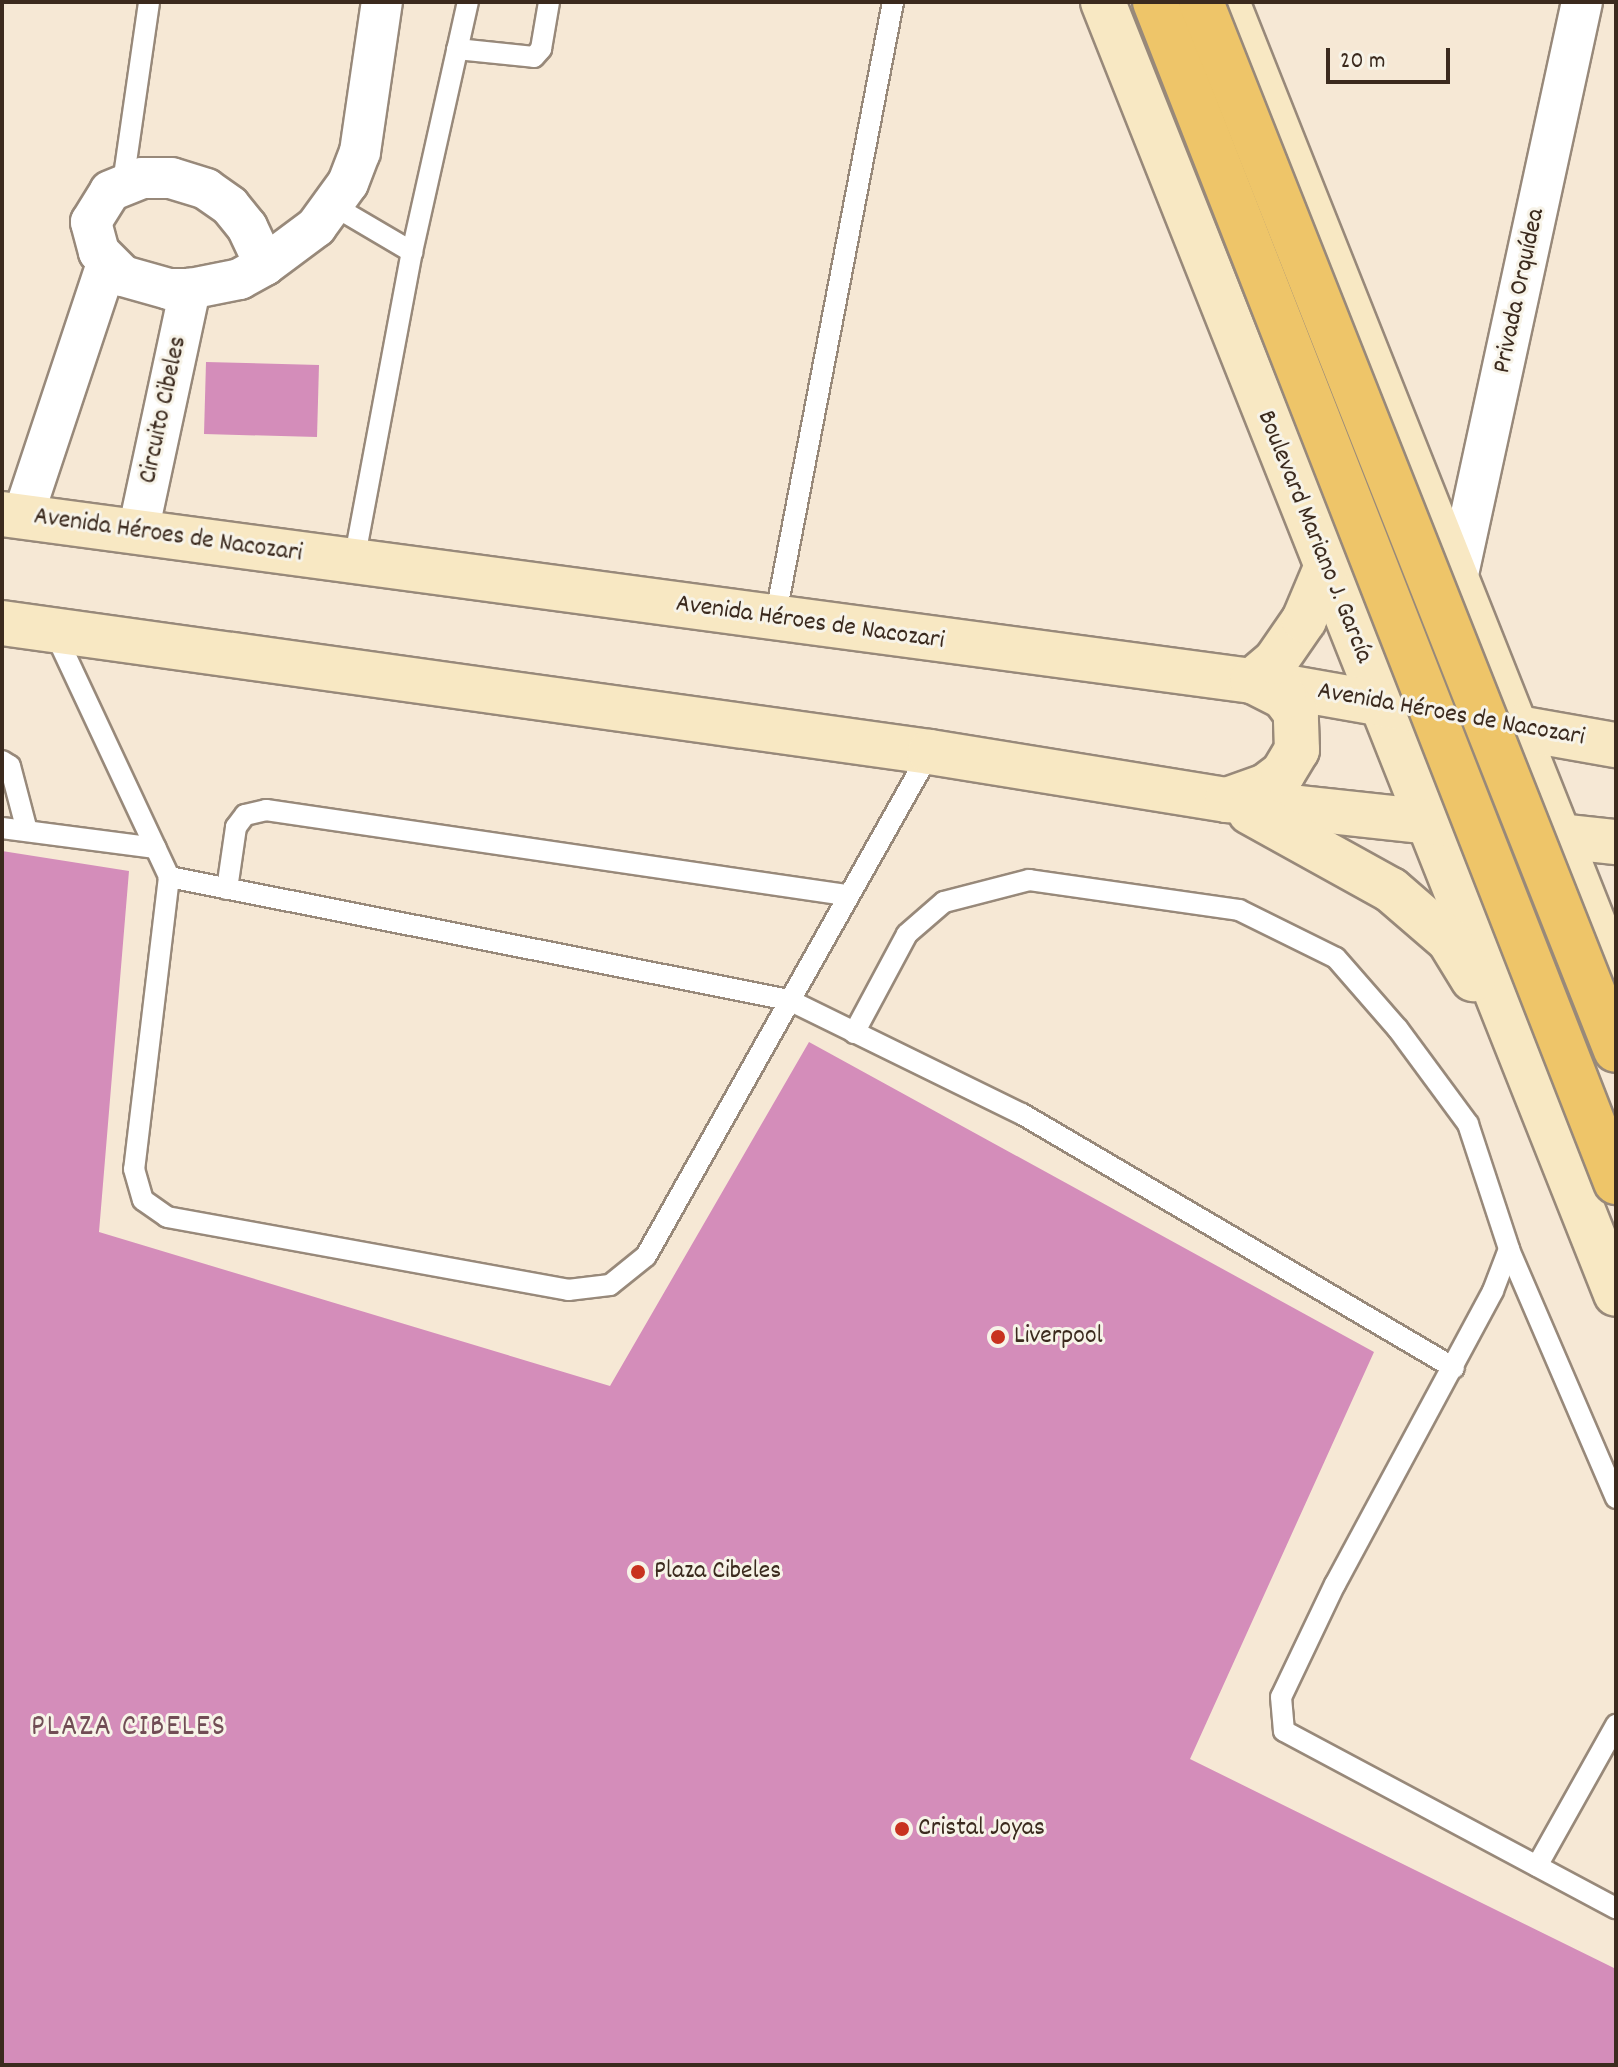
<!DOCTYPE html>
<meta charset="utf-8">
<style>
body{margin:0}
#map{position:relative;width:1618px;height:2067px;overflow:hidden;background:#f6e8d5;font-family:Dekko,sans-serif}
div>[style]{position:absolute}
[style*='--x']{left:calc(var(--x)*1px);top:calc(var(--y)*1px);width:calc(var(--w)*1px);rotate:calc(var(--a)*1deg)}
.building>*{inset:0;background:#d48dba}
.roads{filter:drop-shadow(2px 0 #98897a) drop-shadow(-2px 0 #98897a) drop-shadow(0 2px #98897a) drop-shadow(0 -2px #98897a)}
.service>*{height:20px;margin:-10px;padding:0 10px;transform-origin:10px;border-radius:10px;background:#fff}
.minor>*{height:40px;margin:-20px;padding:0 20px;transform-origin:20px;border-radius:20px;background:#fff}
.secondary>*{height:44px;margin:-22px;padding:0 22px;transform-origin:22px;border-radius:22px;background:#f8e8c3}
.bridges{filter:drop-shadow(2px 0 #98897a) drop-shadow(-2px 0 #98897a) drop-shadow(0 2px #98897a) drop-shadow(0 -2px #98897a)}
.primary-bridge>*{height:44px;margin:-22px;padding:0 22px;transform-origin:22px;border-radius:22px;background:#eec569}
.dots>*{width:22px;height:22px;translate:-50% -50%;box-sizing:border-box;border:4px solid #f7f3e8;border-radius:50%}
span{translate:-50% -50%;white-space:nowrap;text-align:center;line-height:1.15;-webkit-text-stroke:6px #f7f3e8;paint-order:stroke}
.street-label{font-size:26px;color:#3b2a1e}
.poi-label{font-size:26px;color:#3b2a1e}
.left{translate:0 -50%;text-align:left}
.quarter-label{font-size:30px;color:#714d55;letter-spacing:2px}
.frame{position:absolute;inset:0;border:4px solid #3b2a1e;pointer-events:none}
.scale{position:absolute;left:1326px;top:48px;width:124px;height:36px;box-sizing:border-box;border:4px solid #3b2a1e;border-top:0;padding-left:10px;font-size:24px;line-height:28px;white-space:nowrap;color:#3b2a1e;-webkit-text-stroke:6px #f7f3e8;paint-order:stroke}
</style>
<div id="map">
<div class="building">
<div style="clip-path:polygon(206px 362px,319px 365px,317px 437px,204px 434px)"></div>
<div style="clip-path:polygon(2px 851px,129px 871px,99px 1232px,610px 1386px,809px 1042px,1374px 1352px,1190px 1759px,1616px 1969px,1616px 2065px,2px 2065px)"></div>
</div>
<div class="roads">
<div class="service">
<div style="--x:457;--y:49;--w:77;--a:5.9"></div>
<div style="--x:534;--y:57;--w:11;--a:-49"></div>
<div style="--x:541;--y:49;--w:48;--a:-80.3"></div>
<div style="--x:123;--y:183;--w:183;--a:-81.8"></div>
<div style="--x:334;--y:206;--w:91;--a:30.5"></div>
<div style="--x:354;--y:561;--w:314;--a:-79.4"></div>
<div style="--x:412;--y:252;--w:256;--a:-77.4"></div>
<div style="--x:775;--y:619;--w:628;--a:-79.17"></div>
<div style="--x:54;--y:631;--w:272;--a:64.9"></div>
<div style="--x:169;--y:877;--w:294;--a:96.8"></div>
<div style="--x:134;--y:1169;--w:32;--a:74"></div>
<div style="--x:143;--y:1200;--w:29;--a:35"></div>
<div style="--x:167;--y:1217;--w:408;--a:10.3"></div>
<div style="--x:568;--y:1290;--w:42;--a:-6.8"></div>
<div style="--x:610;--y:1285;--w:46;--a:-38.9"></div>
<div style="--x:646;--y:1256;--w:579;--a:-60.6"></div>
<div style="--x:2;--y:761;--w:9;--a:32"></div>
<div style="--x:10;--y:766;--w:67;--a:75.3"></div>
<div style="--x:2;--y:828;--w:155;--a:7.4"></div>
<div style="--x:169;--y:877;--w:632;--a:11.22"></div>
<div style="--x:789;--y:1000;--w:259;--a:26.1"></div>
<div style="--x:1022;--y:1114;--w:501;--a:30.45"></div>
<div style="--x:227;--y:889;--w:63;--a:-81.7"></div>
<div style="--x:236;--y:827;--w:15;--a:-53"></div>
<div style="--x:245;--y:815;--w:22;--a:-13"></div>
<div style="--x:266;--y:810;--w:586;--a:8.34"></div>
<div style="--x:854;--y:1033;--w:112;--a:-61.8"></div>
<div style="--x:907;--y:934;--w:49;--a:-40.9"></div>
<div style="--x:944;--y:902;--w:88;--a:-14.5"></div>
<div style="--x:1029;--y:880;--w:212;--a:8.1"></div>
<div style="--x:1239;--y:910;--w:108;--a:26.3"></div>
<div style="--x:1336;--y:958;--w:94;--a:48.9"></div>
<div style="--x:1398;--y:1029;--w:118;--a:53.6"></div>
<div style="--x:1468;--y:1124;--w:132;--a:71.8"></div>
<div style="--x:1616;--y:1498;--w:271;--a:-113.3"></div>
<div style="--x:1509;--y:1249;--w:45;--a:110.9"></div>
<div style="--x:1493;--y:1291;--w:333;--a:118.3"></div>
<div style="--x:1335;--y:1584;--w:125;--a:115.5"></div>
<div style="--x:1281;--y:1697;--w:34;--a:85"></div>
<div style="--x:1284;--y:1731;--w:376;--a:28.1"></div>
<div style="--x:1537;--y:1866;--w:162;--a:-60.7"></div>
</div>
<div class="minor">
<div style="--x:142;--y:178;--w:29;--a:0"></div>
<div style="--x:171;--y:178;--w:37;--a:17"></div>
<div style="--x:206;--y:189;--w:29;--a:35"></div>
<div style="--x:230;--y:206;--w:27;--a:51"></div>
<div style="--x:247;--y:227;--w:42;--a:64.7"></div>
<div style="--x:265;--y:265;--w:29;--a:151"></div>
<div style="--x:240;--y:279;--w:51;--a:168.7"></div>
<div style="--x:190;--y:289;--w:21;--a:180"></div>
<div style="--x:169;--y:289;--w:48;--a:-164.2"></div>
<div style="--x:123;--y:276;--w:34;--a:-135"></div>
<div style="--x:99;--y:252;--w:31;--a:-105"></div>
<div style="--x:91;--y:222;--w:36;--a:-58"></div>
<div style="--x:110;--y:191;--w:35;--a:-22"></div>
<div style="--x:265;--y:265;--w:64;--a:-36.7"></div>
<div style="--x:316;--y:227;--w:54;--a:-54"></div>
<div style="--x:348;--y:183;--w:33;--a:-69"></div>
<div style="--x:360;--y:152;--w:152;--a:-81.7"></div>
<div style="--x:23;--y:516;--w:266;--a:-71.6"></div>
<div style="--x:138;--y:532;--w:249;--a:-77.9"></div>
<div style="--x:1457;--y:579;--w:590;--a:-77.78"></div>
</div>
<div class="secondary">
<div style="--x:1103;--y:2;--w:1390;--a:68.34"></div>
<div style="--x:1227;--y:2;--w:1053;--a:68.31"></div>
<div style="--x:2;--y:514;--w:1261;--a:7.61"></div>
<div style="--x:1252;--y:681;--w:370;--a:10"></div>
<div style="--x:2;--y:623;--w:937;--a:7.91"></div>
<div style="--x:930;--y:752;--w:301;--a:9.2"></div>
<div style="--x:1227;--y:800;--w:391;--a:6.2"></div>
<div style="--x:1227;--y:800;--w:41;--a:-19.7"></div>
<div style="--x:1266;--y:786;--w:21;--a:-37"></div>
<div style="--x:1283;--y:773;--w:27;--a:-59"></div>
<div style="--x:1297;--y:750;--w:37;--a:-92"></div>
<div style="--x:1296;--y:713;--w:20;--a:-127"></div>
<div style="--x:1284;--y:697;--w:36;--a:-153"></div>
<div style="--x:1252;--y:681;--w:30;--a:-40"></div>
<div style="--x:1275;--y:662;--w:51;--a:-55.4"></div>
<div style="--x:1304;--y:620;--w:56;--a:-67.1"></div>
<div style="--x:1250;--y:812;--w:161;--a:29"></div>
<div style="--x:1391;--y:890;--w:77;--a:40.8"></div>
<div style="--x:1449;--y:940;--w:46;--a:58.4"></div>
</div>
</div>
<div class="bridges">
<div class="primary-bridge">
<div style="--x:1155;--y:2;--w:1267;--a:68.66"></div>
<div style="--x:1201;--y:2;--w:1127;--a:68.4"></div>
</div>
</div>
<div class="dots">
<div style="left:998px;top:1337px;background:#c8321e"></div>
<div style="left:638px;top:1572px;background:#c8321e"></div>
<div style="left:902px;top:1829px;background:#c8321e"></div>
</div>
<div class="street-label">
<span style="left:1520px;top:291px;rotate:-78deg">Privada Orquídea</span>
<span style="left:164px;top:410px;rotate:-78deg">Circuito Cibeles</span>
<span style="left:168px;top:536px;rotate:8deg">Avenida Héroes de Nacozari</span>
<span style="left:1314px;top:537px;rotate:68deg">Boulevard Mariano J. García</span>
<span style="left:810px;top:623px;rotate:8deg">Avenida Héroes de Nacozari</span>
<span style="left:1451px;top:715px;rotate:10deg">Avenida Héroes de Nacozari</span>
</div>
<div class="poi-label">
<span class="left" style="left:1014px;top:1337px">Liverpool</span>
<span class="left" style="left:654px;top:1572px">Plaza Cibeles</span>
<span class="left" style="left:918px;top:1829px">Cristal Joyas</span>
</div>
<div class="quarter-label">
<span style="left:129px;top:1729px">PLAZA CIBELES</span>
</div>
<div class="frame"></div>
<div class="scale">20 m</div>
</div>
